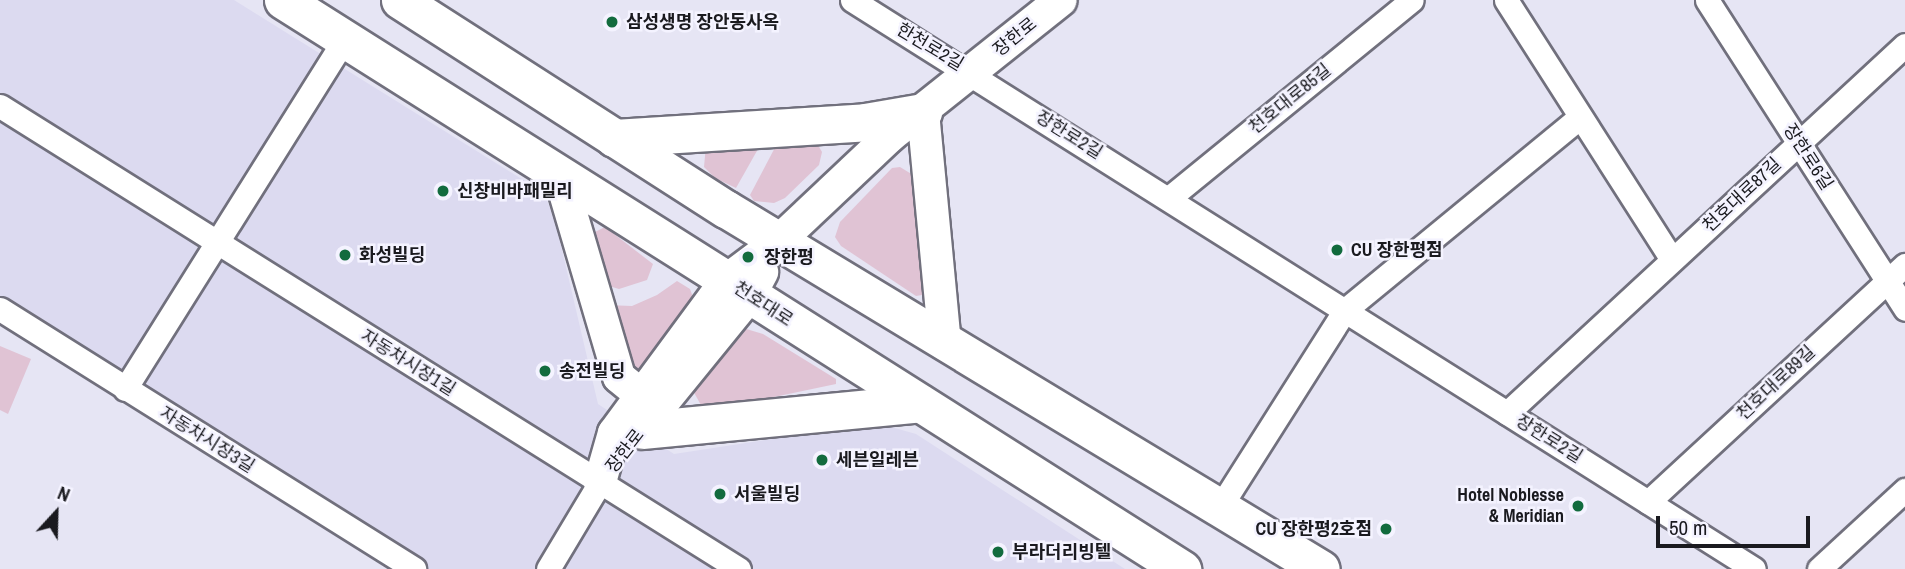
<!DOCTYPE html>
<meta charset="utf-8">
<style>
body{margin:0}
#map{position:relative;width:1905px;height:569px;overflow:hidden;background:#e6e5f4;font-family:"Archivo Narrow","Noto Sans KR",sans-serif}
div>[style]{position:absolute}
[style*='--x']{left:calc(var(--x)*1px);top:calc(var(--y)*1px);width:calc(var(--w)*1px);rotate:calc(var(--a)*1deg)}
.built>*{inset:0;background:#dcdaf0}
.green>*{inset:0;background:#e0c3d4}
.roads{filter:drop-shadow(2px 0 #71707d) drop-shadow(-2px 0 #71707d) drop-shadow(0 2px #71707d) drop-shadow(0 -2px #71707d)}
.street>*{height:23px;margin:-11.5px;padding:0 11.5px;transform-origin:11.5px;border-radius:11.5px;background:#fff}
.secondary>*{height:32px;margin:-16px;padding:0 16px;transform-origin:16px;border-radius:16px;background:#fff}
.primary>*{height:37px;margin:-18.5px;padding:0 18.5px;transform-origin:18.5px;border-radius:18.5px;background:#fff}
.dots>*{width:19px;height:19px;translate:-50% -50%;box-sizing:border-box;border:4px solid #f4f3ff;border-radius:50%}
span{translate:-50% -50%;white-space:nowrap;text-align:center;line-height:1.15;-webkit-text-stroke:5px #f4f3ff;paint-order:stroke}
.poi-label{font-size:18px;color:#1a1a1f;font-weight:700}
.left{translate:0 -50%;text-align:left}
.right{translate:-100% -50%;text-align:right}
.street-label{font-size:18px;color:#1a1a1f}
.north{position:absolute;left:21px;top:478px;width:70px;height:70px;-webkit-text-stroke:5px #f4f3ff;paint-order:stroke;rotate:22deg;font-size:19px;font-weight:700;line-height:28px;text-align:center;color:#1a1a1f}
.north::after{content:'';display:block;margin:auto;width:24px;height:32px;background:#1a1a1f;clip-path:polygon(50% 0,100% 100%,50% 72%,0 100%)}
.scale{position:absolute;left:1656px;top:516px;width:154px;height:32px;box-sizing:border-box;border:4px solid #1a1a1f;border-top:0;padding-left:9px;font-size:21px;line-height:24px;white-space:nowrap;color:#1a1a1f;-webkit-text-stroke:5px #f4f3ff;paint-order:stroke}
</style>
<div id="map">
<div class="built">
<div style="clip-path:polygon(0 0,234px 0,533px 186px,546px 198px,555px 220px,598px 404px,674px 454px,877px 423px,916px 434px,1125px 569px,415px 569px,0 308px)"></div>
</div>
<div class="green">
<div style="clip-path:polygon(780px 138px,815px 140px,822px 152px,819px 165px,785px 198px,774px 203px,754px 201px,750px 195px)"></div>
<div style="clip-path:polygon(762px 142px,736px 188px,715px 178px,704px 167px,706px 145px)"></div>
<div style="clip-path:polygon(900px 167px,913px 175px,925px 290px,922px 295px,916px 296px,841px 246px,835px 237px,840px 222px,892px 168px)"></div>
<div style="clip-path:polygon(605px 227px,653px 264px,647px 280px,619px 289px,602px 284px,593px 233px)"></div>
<div style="clip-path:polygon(677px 281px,690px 289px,694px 300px,643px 369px,634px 370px,625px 365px,606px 305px,632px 306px,657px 295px)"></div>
<div style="clip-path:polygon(743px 328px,763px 334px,836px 379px,836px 384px,712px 410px,702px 407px,691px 387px)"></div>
<div style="clip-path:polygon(0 346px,31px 359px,8px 414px,0 410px)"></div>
</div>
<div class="roads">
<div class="street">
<div style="--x:852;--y:0;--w:1066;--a:32.24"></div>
<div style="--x:1506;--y:0;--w:308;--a:57.4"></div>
<div style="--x:1707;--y:0;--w:367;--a:57.3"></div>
<div style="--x:0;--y:106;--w:872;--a:32.07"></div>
<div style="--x:1169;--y:198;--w:313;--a:-39.2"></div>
<div style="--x:0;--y:309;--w:489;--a:32.1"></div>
<div style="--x:125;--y:389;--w:414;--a:-57.9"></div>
<div style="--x:1507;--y:413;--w:542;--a:-42.76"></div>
<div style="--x:1648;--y:502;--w:350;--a:-42.7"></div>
<div style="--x:1220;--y:507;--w:233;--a:-57.6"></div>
<div style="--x:1345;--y:310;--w:304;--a:-39.4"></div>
<div style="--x:548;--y:569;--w:101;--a:-59.1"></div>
<div style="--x:1819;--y:569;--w:117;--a:-42.6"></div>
</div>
<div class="secondary">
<div style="--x:923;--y:112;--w:233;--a:84.6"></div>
<div style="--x:560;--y:176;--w:209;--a:73.6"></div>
<div style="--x:619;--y:377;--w:48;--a:39"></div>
<div style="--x:651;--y:417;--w:157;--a:-50.9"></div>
<div style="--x:750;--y:295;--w:26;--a:-62"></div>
<div style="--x:600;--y:482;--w:51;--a:-74.1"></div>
<div style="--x:614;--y:433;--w:190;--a:-53.6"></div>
<div style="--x:727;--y:280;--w:66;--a:-37"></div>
<div style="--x:780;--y:240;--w:151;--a:-43.4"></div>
<div style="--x:890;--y:136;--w:218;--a:-38.5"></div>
</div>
<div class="primary">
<div style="--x:283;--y:0;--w:525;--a:32.24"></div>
<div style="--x:400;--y:0;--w:387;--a:32.7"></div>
<div style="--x:726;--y:209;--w:695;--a:31.18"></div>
<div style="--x:614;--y:138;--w:252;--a:-3.6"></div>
<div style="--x:865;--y:122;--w:59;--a:-9.8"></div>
<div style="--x:750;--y:295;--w:512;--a:32.39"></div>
<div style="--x:642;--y:430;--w:279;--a:-5.5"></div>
</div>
</div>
<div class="dots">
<div style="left:612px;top:22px;background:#126b3e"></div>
<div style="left:443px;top:191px;background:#126b3e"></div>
<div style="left:1337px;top:250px;background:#126b3e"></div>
<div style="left:345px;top:255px;background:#126b3e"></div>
<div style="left:748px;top:257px;background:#126b3e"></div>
<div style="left:545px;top:371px;background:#126b3e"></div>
<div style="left:822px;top:460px;background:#126b3e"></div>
<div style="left:720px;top:494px;background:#126b3e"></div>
<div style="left:1578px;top:506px;background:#126b3e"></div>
<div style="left:1386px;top:529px;background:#126b3e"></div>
<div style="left:998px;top:552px;background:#126b3e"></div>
</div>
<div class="poi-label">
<span class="left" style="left:626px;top:22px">삼성생명 장안동사옥</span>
<span class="left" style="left:457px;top:191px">신창비바패밀리</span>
<span class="left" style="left:1351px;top:250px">CU 장한평점</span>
<span class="left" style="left:359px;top:255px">화성빌딩</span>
<span class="left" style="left:764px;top:257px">장한평</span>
<span class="left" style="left:559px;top:371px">송전빌딩</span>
<span class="left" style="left:836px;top:460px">세븐일레븐</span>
<span class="left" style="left:734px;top:494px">서울빌딩</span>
<span class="right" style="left:1564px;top:506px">Hotel Noblesse<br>&amp; Meridian</span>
<span class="right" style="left:1372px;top:529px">CU 장한평2호점</span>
<span class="left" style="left:1012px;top:552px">부라더리빙텔</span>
</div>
<div class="street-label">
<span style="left:1015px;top:37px;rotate:-39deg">장한로</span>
<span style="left:930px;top:47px;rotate:31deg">한천로2길</span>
<span style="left:1290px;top:99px;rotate:-39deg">천호대로85길</span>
<span style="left:1069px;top:135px;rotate:32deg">장한로2길</span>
<span style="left:1808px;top:157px;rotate:57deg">장한로6길</span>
<span style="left:1742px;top:195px;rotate:-43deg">천호대로87길</span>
<span style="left:763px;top:304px;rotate:33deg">천호대로</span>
<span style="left:408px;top:363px;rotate:32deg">자동차시장1길</span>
<span style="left:1776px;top:383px;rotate:-43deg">천호대로89길</span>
<span style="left:1549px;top:439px;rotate:32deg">장한로2길</span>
<span style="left:207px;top:440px;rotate:32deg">자동차시장3길</span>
<span style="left:625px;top:451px;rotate:-52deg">장한로</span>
</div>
<div class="north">N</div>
<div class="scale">50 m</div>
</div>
